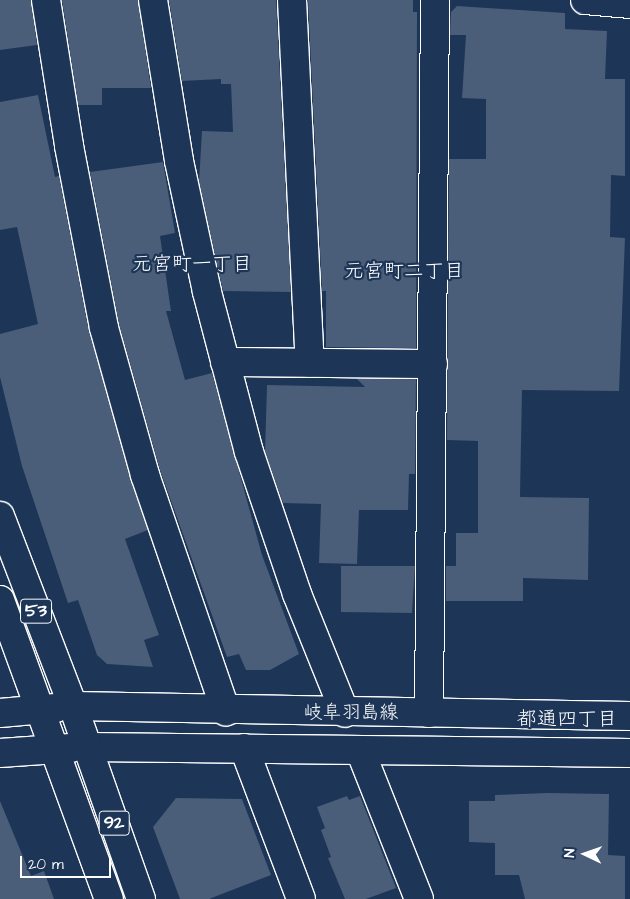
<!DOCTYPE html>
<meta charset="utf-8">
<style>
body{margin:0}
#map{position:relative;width:630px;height:899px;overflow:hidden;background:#1d3557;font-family:"Architects Daughter","Klee One",sans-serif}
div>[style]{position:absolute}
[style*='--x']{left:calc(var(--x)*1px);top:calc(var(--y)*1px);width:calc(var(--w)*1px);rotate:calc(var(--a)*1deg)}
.building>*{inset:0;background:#4a5d79}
.roads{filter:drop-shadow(1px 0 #fff) drop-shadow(-1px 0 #fff) drop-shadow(0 1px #fff) drop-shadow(0 -1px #fff)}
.street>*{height:28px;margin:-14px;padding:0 14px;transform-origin:14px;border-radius:14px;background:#1d3557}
.secondary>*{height:28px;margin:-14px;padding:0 14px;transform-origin:14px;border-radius:14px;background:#1d3557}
.primary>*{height:28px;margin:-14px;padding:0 14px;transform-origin:14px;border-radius:14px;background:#1d3557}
span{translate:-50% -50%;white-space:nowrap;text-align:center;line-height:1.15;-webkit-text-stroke:4.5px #1d3557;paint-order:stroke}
.shield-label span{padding:1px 4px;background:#1d3557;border:1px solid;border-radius:4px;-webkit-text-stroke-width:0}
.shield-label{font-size:18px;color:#fff;font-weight:700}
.street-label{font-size:19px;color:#fff}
.neighbourhood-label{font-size:20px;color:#fff}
.north{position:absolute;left:560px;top:829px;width:50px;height:50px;-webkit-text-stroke:4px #1d3557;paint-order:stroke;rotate:273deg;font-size:14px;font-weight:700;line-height:20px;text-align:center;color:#fff}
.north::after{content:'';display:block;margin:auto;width:18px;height:22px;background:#fff;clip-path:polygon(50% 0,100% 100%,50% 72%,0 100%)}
.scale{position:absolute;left:20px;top:856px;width:91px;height:22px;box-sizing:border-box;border:2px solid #fff;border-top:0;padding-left:6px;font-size:15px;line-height:18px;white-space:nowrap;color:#fff;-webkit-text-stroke:4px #1d3557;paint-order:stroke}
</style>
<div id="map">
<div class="building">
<div style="clip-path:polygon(0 0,31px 0,37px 45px,0 50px)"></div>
<div style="clip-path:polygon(62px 0,138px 0,151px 88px,102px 88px,102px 105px,78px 105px)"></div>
<div style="clip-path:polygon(169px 0,276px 0,291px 292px,223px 291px,199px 182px,202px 131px,233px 132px,231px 84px,221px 84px,221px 79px,182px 81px)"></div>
<div style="clip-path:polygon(308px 0,413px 0,413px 12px,417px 12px,416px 348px,326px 347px,326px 291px,322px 291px)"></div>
<div style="clip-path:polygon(457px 6px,565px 13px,565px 29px,607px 31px,605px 79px,625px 79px,625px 176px,611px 175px,610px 237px,625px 238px,619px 391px,522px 390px,520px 497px,589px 498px,588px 580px,523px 578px,523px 601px,446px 601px,446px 566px,456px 566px,456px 533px,478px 533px,478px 441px,447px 440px,449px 159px,486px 159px,486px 99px,462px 98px,466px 35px,450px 35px,451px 12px)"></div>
<div style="clip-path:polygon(38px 95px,55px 177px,59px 176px,89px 332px,148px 530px,125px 539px,159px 635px,144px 640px,153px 667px,107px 664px,97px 655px,78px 600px,68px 603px,22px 466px,0 377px,0 334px,38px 324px,17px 227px,0 230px,0 102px)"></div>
<div style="clip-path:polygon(163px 162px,175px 233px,160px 236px,171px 311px,166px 311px,185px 380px,212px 373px,262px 555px,299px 654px,270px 670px,246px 670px,239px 654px,227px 657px,160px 470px,119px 324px,90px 172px)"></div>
<div style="clip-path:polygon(357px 379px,416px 379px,415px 474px,409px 474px,408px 510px,359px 510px,357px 564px,319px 563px,321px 504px,283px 503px,265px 452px,267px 385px,365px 387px)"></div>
<div style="clip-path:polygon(341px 566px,415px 566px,412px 613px,341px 612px)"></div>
<div style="clip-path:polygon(548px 793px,609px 794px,608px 855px,625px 856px,625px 899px,525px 899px,519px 875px,495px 875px,495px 843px,469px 842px,469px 801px,495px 801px,495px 795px)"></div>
<div style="clip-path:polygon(347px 796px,349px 800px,360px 796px,396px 888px,366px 899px,345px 899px,328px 858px,331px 857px,321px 830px,325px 828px,317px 807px)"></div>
<div style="clip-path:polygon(176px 798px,242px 799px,271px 875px,209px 899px,180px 899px,153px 827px)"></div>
<div style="clip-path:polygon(0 801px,31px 876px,44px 871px,54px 899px,0 899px)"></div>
</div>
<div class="roads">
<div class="street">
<div style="--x:46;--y:0;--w:148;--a:81"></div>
<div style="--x:69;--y:146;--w:185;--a:79.1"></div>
<div style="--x:104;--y:328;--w:153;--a:74.4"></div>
<div style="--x:145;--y:475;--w:250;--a:71.1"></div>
<div style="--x:153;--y:0;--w:163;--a:80.8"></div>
<div style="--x:179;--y:161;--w:134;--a:77.9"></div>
<div style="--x:207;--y:292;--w:165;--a:75.3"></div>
<div style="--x:249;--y:452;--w:150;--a:71.3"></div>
<div style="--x:297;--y:594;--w:128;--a:68"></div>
<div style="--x:292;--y:0;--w:363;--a:87.2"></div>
<div style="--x:585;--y:0;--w:45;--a:5.1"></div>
<div style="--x:225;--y:362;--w:208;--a:0.6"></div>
<div style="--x:429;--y:713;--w:713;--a:-89.52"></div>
<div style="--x:244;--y:748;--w:161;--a:69.3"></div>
<div style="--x:360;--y:750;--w:160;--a:68.4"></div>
</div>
<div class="secondary">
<div style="--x:73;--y:706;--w:557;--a:1.03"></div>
<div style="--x:87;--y:747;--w:543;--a:0.63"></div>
</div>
<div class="primary">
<div style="--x:0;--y:516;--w:204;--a:69"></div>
<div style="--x:73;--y:706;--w:205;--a:70.6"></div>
<div style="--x:0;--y:600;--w:318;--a:70"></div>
<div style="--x:0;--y:713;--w:56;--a:-5.1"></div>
<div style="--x:0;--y:753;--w:71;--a:-4"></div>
</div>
</div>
<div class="shield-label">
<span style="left:36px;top:611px">53</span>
<span style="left:114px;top:823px">92</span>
</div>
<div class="street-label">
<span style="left:351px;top:713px">岐阜羽島線</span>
</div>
<div class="neighbourhood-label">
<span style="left:192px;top:264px">元宮町一丁目</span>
<span style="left:404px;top:271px">元宮町二丁目</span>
<span style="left:567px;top:719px">都通四丁目</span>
</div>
<div class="north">N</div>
<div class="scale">20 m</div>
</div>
